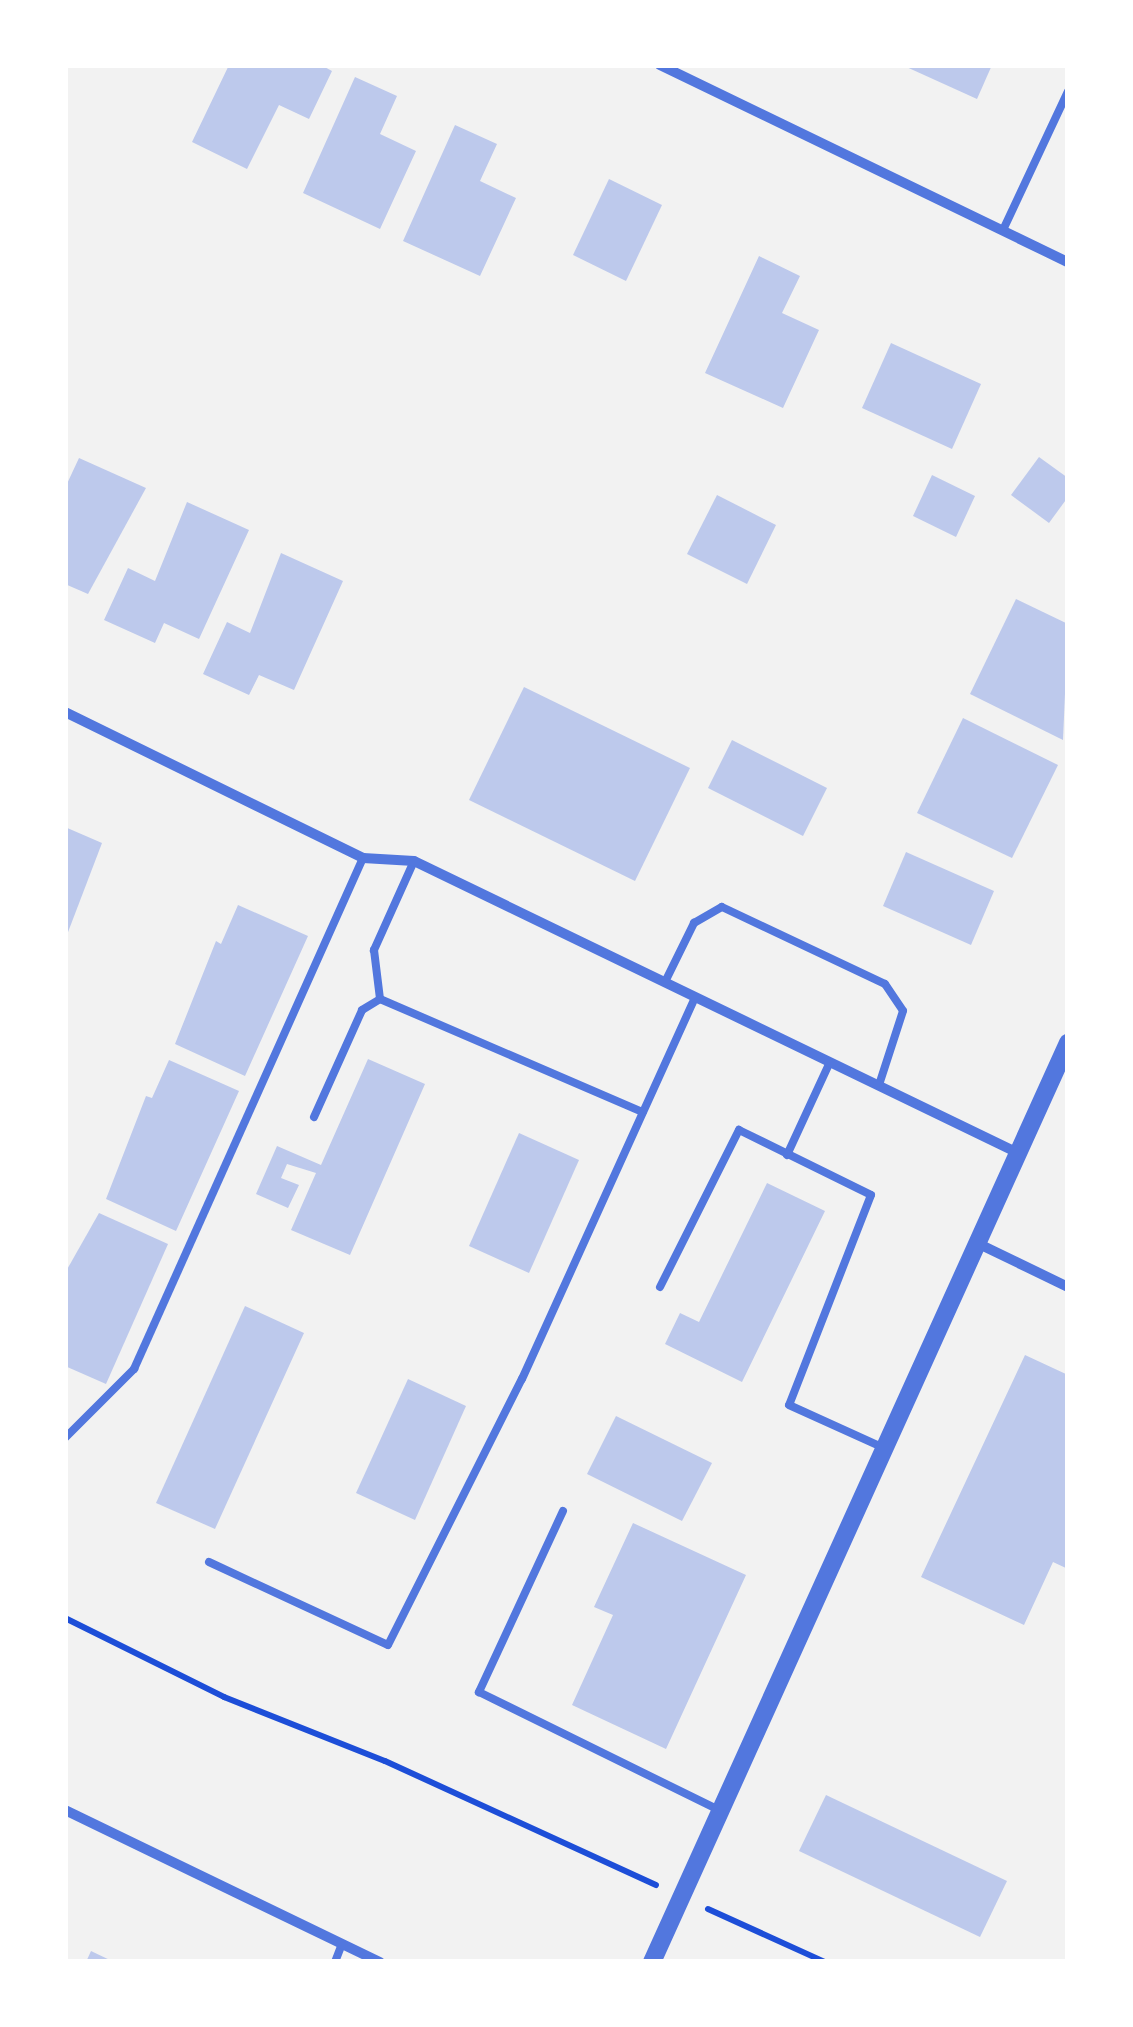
<!DOCTYPE html>
<style>
body{margin:0}
#map{position:relative;width:1133px;height:2027px;overflow:hidden;background:#f2f2f2;font-family:Bitter,serif}
div>[style]{position:absolute}
[style*='--x']{left:calc(var(--x)*1px);top:calc(var(--y)*1px);width:calc(var(--w)*1px);rotate:calc(var(--a)*1deg)}
.building>*{inset:0;background:#bdc9ec}
.path>*{height:6px;margin:-3px;padding:0 3px;transform-origin:3px;border-radius:3px;background:#1d4ed8}
.service>*{height:8px;margin:-4px;padding:0 4px;transform-origin:4px;border-radius:4px;background:#5277de}
.minor>*{height:10px;margin:-5px;padding:0 5px;transform-origin:5px;border-radius:5px;background:#5277de}
.tertiary>*{height:18px;margin:-9px;padding:0 9px;transform-origin:9px;border-radius:9px;background:#5277de}
span{translate:-50% -50%;white-space:nowrap;text-align:center;line-height:1.15;-webkit-text-stroke:10px #fff;paint-order:stroke}
.frame{position:absolute;inset:0;border:68px solid #fff;pointer-events:none}
</style>
<div id="map">
<div class="building">
<div style="clip-path:polygon(229px 65px,321px 65px,332px 71px,309px 119px,279px 105px,247px 169px,192px 142px)"></div>
<div style="clip-path:polygon(902px 65px,992px 65px,977px 99px)"></div>
<div style="clip-path:polygon(355px 77px,397px 96px,380px 134px,416px 151px,380px 229px,303px 193px)"></div>
<div style="clip-path:polygon(455px 125px,497px 144px,480px 181px,516px 198px,480px 276px,403px 241px)"></div>
<div style="clip-path:polygon(609px 179px,662px 205px,626px 281px,573px 255px)"></div>
<div style="clip-path:polygon(759px 256px,800px 276px,782px 313px,819px 330px,783px 408px,705px 373px)"></div>
<div style="clip-path:polygon(891px 343px,981px 384px,952px 449px,862px 408px)"></div>
<div style="clip-path:polygon(1039px 457px,1068px 478px,1068px 497px,1049px 523px,1011px 495px)"></div>
<div style="clip-path:polygon(79px 458px,146px 488px,88px 594px,65px 584px,65px 488px)"></div>
<div style="clip-path:polygon(932px 475px,975px 496px,956px 537px,913px 516px)"></div>
<div style="clip-path:polygon(717px 495px,776px 525px,747px 584px,687px 554px)"></div>
<div style="clip-path:polygon(187px 502px,249px 530px,199px 639px,164px 623px,155px 643px,104px 620px,128px 568px,155px 581px)"></div>
<div style="clip-path:polygon(281px 553px,343px 581px,294px 690px,259px 675px,249px 695px,203px 674px,227px 622px,250px 633px)"></div>
<div style="clip-path:polygon(1016px 599px,1068px 624px,1063px 740px,970px 694px)"></div>
<div style="clip-path:polygon(524px 687px,690px 768px,635px 881px,469px 800px)"></div>
<div style="clip-path:polygon(963px 718px,1058px 765px,1012px 858px,917px 813px)"></div>
<div style="clip-path:polygon(732px 740px,827px 788px,803px 836px,708px 788px)"></div>
<div style="clip-path:polygon(65px 827px,102px 843px,65px 940px)"></div>
<div style="clip-path:polygon(906px 852px,994px 891px,971px 945px,883px 906px)"></div>
<div style="clip-path:polygon(238px 905px,308px 936px,245px 1076px,175px 1044px,216px 941px,221px 944px)"></div>
<div style="clip-path:polygon(368px 1059px,425px 1084px,350px 1255px,291px 1230px,316px 1173px,287px 1164px,281px 1178px,299px 1185px,288px 1208px,256px 1194px,277px 1146px,321px 1165px)"></div>
<div style="clip-path:polygon(169px 1060px,239px 1091px,176px 1231px,106px 1199px,146px 1096px,152px 1098px)"></div>
<div style="clip-path:polygon(519px 1133px,579px 1160px,529px 1273px,469px 1246px)"></div>
<div style="clip-path:polygon(767px 1183px,825px 1211px,742px 1382px,665px 1344px,680px 1313px,699px 1322px)"></div>
<div style="clip-path:polygon(99px 1213px,168px 1244px,106px 1384px,65px 1366px,65px 1273px)"></div>
<div style="clip-path:polygon(245px 1306px,304px 1333px,215px 1529px,156px 1503px)"></div>
<div style="clip-path:polygon(1025px 1355px,1068px 1375px,1068px 1569px,1053px 1562px,1024px 1625px,921px 1577px)"></div>
<div style="clip-path:polygon(408px 1379px,466px 1406px,415px 1520px,356px 1493px)"></div>
<div style="clip-path:polygon(616px 1416px,712px 1463px,682px 1521px,587px 1474px)"></div>
<div style="clip-path:polygon(633px 1523px,746px 1575px,666px 1749px,572px 1705px,613px 1615px,594px 1607px)"></div>
<div style="clip-path:polygon(826px 1795px,1007px 1881px,980px 1937px,799px 1851px)"></div>
<div style="clip-path:polygon(91px 1951px,114px 1962px,86px 1962px)"></div>
</div>
<div class="path">
<div style="--x:65;--y:1618;--w:178;--a:26.4"></div>
<div style="--x:224;--y:1697;--w:173;--a:21.7"></div>
<div style="--x:385;--y:1761;--w:298;--a:24.6"></div>
<div style="--x:708;--y:1909;--w:128;--a:24.4"></div>
</div>
<div class="service">
<div style="--x:1003;--y:230;--w:153;--a:-64.9"></div>
<div style="--x:414;--y:861;--w:98;--a:114.2"></div>
<div style="--x:374;--y:950;--w:49;--a:83"></div>
<div style="--x:380;--y:999;--w:286;--a:23.3"></div>
<div style="--x:665;--y:982;--w:66;--a:-63.8"></div>
<div style="--x:694;--y:923;--w:32;--a:-30"></div>
<div style="--x:722;--y:907;--w:180;--a:25.3"></div>
<div style="--x:885;--y:984;--w:32;--a:56"></div>
<div style="--x:903;--y:1011;--w:78;--a:108"></div>
<div style="--x:314;--y:1117;--w:117;--a:-65.8"></div>
<div style="--x:362;--y:1010;--w:21;--a:-31"></div>
<div style="--x:787;--y:1155;--w:102;--a:-65.2"></div>
<div style="--x:660;--y:1287;--w:176;--a:-63.3"></div>
<div style="--x:739;--y:1130;--w:147;--a:26.2"></div>
<div style="--x:871;--y:1195;--w:225;--a:111.3"></div>
<div style="--x:789;--y:1405;--w:104;--a:24.4"></div>
<div style="--x:65;--y:1438;--w:98;--a:-45"></div>
<div style="--x:134;--y:1369;--w:560;--a:-65.86"></div>
<div style="--x:563;--y:1511;--w:200;--a:114.9"></div>
<div style="--x:479;--y:1692;--w:270;--a:26.2"></div>
<div style="--x:209;--y:1562;--w:197;--a:24.9"></div>
<div style="--x:388;--y:1645;--w:298;--a:-63.3"></div>
<div style="--x:522;--y:1379;--w:419;--a:-65.6"></div>
<div style="--x:335;--y:1962;--w:19;--a:-69"></div>
</div>
<div class="minor">
<div style="--x:660;--y:65;--w:453;--a:25.8"></div>
<div style="--x:65;--y:712;--w:332;--a:26.1"></div>
<div style="--x:363;--y:858;--w:51;--a:3.4"></div>
<div style="--x:414;--y:861;--w:671;--a:25.8"></div>
<div style="--x:977;--y:1243;--w:101;--a:25.8"></div>
<div style="--x:65;--y:1810;--w:350;--a:25.8"></div>
</div>
<div class="tertiary">
<div style="--x:652;--y:1962;--w:1009;--a:-65.65"></div>
</div>
<div class="frame"></div>
</div>
